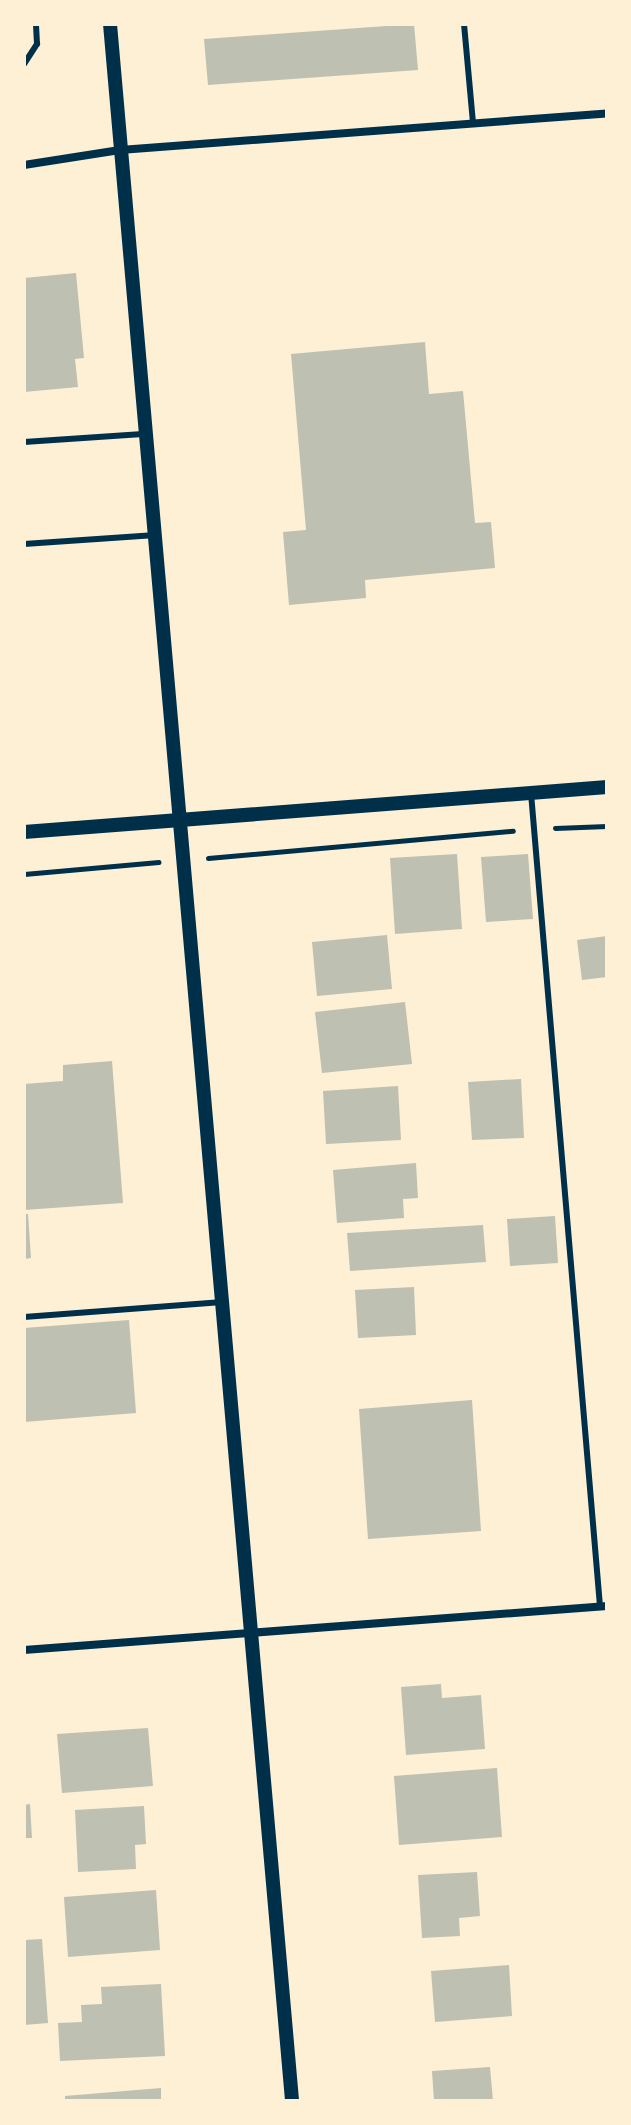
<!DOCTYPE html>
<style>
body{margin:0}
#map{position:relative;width:631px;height:2125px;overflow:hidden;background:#fdf0d5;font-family:"Roboto Condensed",sans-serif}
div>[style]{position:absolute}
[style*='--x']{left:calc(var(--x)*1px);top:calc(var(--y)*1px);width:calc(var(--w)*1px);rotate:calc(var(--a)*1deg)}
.building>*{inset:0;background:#bec0b2}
.path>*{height:5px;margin:-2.5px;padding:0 2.5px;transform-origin:2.5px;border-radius:2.5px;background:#003049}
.service>*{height:6px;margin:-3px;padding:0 3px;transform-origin:3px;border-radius:3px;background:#003049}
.minor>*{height:8px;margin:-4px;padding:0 4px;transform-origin:4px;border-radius:4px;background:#003049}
.tertiary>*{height:14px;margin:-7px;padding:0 7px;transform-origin:7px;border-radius:7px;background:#003049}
span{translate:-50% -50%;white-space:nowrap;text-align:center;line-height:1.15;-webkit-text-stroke:8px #fdf0d5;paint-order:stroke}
.frame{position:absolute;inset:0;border:26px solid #fdf0d5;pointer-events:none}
</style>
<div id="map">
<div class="building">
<div style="clip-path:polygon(414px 24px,418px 70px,208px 85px,204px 39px)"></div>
<div style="clip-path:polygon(76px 273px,84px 358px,75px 359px,78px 387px,24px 392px,24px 278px)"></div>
<div style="clip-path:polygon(425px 342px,429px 394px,463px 391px,475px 523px,491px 522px,495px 568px,365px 580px,366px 598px,289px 605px,283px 532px,306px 530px,291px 354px)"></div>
<div style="clip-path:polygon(457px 854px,462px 929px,395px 934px,390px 858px)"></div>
<div style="clip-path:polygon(528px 854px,533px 919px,486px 922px,481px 857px)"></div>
<div style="clip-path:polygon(387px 935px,392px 989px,317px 996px,312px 942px)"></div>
<div style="clip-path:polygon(607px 936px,607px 977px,582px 980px,577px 940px)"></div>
<div style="clip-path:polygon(405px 1002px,412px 1064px,322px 1073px,315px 1012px)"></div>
<div style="clip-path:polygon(112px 1061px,123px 1203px,24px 1210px,24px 1084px,63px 1081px,63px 1065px)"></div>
<div style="clip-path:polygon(521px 1079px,524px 1138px,472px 1140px,468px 1082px)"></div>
<div style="clip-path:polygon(398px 1086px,401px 1140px,326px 1144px,323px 1091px)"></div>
<div style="clip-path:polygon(416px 1163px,418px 1198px,403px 1199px,404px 1218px,337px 1223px,333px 1170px)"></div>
<div style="clip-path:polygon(24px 1214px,28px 1214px,31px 1258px,24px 1259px)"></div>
<div style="clip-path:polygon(555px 1216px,558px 1263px,510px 1266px,507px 1219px)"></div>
<div style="clip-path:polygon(483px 1225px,486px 1262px,350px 1271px,347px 1233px)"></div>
<div style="clip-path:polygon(414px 1287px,416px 1335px,358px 1338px,355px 1290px)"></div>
<div style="clip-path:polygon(129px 1320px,136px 1413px,24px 1422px,24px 1328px)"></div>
<div style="clip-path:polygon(472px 1400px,481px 1531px,368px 1539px,359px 1409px)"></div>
<div style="clip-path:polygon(441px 1684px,442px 1698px,481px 1695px,485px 1749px,406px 1755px,401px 1687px)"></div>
<div style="clip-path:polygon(148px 1728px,153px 1786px,62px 1793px,57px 1734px)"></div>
<div style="clip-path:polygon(497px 1768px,502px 1837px,399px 1845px,394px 1776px)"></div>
<div style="clip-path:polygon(30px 1804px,32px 1838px,24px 1838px,24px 1805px)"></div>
<div style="clip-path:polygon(144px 1806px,146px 1844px,135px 1845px,136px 1869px,78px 1872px,75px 1810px)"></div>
<div style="clip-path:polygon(477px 1872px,480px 1916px,459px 1918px,460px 1936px,422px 1938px,418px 1875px)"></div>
<div style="clip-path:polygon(156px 1890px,160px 1950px,68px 1957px,64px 1897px)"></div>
<div style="clip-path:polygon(42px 1939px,48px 2023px,24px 2025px,24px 1940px)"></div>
<div style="clip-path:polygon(509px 1965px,512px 2016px,435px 2022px,431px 1971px)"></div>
<div style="clip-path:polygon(161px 1984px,165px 2056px,60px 2061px,58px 2023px,82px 2022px,81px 2005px,102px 2004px,101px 1987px)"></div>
<div style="clip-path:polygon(490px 2067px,493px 2101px,434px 2101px,432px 2071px)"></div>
<div style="clip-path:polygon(161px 2088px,161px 2101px,65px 2101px,65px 2096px)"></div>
</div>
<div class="path">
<div style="--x:555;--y:828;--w:52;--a:-2.2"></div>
<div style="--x:208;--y:858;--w:306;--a:-5.1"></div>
<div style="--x:24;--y:874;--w:135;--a:-5.1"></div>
</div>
<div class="service">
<div style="--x:464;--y:24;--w:99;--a:84.8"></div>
<div style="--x:24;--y:64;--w:24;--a:-57"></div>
<div style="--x:37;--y:44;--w:20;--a:-93"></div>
<div style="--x:24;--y:442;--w:119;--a:-3.8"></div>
<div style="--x:24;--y:544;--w:132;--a:-3.9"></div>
<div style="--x:531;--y:793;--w:817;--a:85.15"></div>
<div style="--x:24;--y:1317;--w:199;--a:-4.3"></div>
</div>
<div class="minor">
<div style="--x:24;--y:165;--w:97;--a:-8.9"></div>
<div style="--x:120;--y:150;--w:488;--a:-4.3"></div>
<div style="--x:24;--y:1650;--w:585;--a:-4.32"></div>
</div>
<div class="tertiary">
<div style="--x:110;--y:24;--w:2085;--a:84.99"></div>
<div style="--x:24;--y:832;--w:585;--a:-4.41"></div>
</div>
<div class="frame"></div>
</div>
